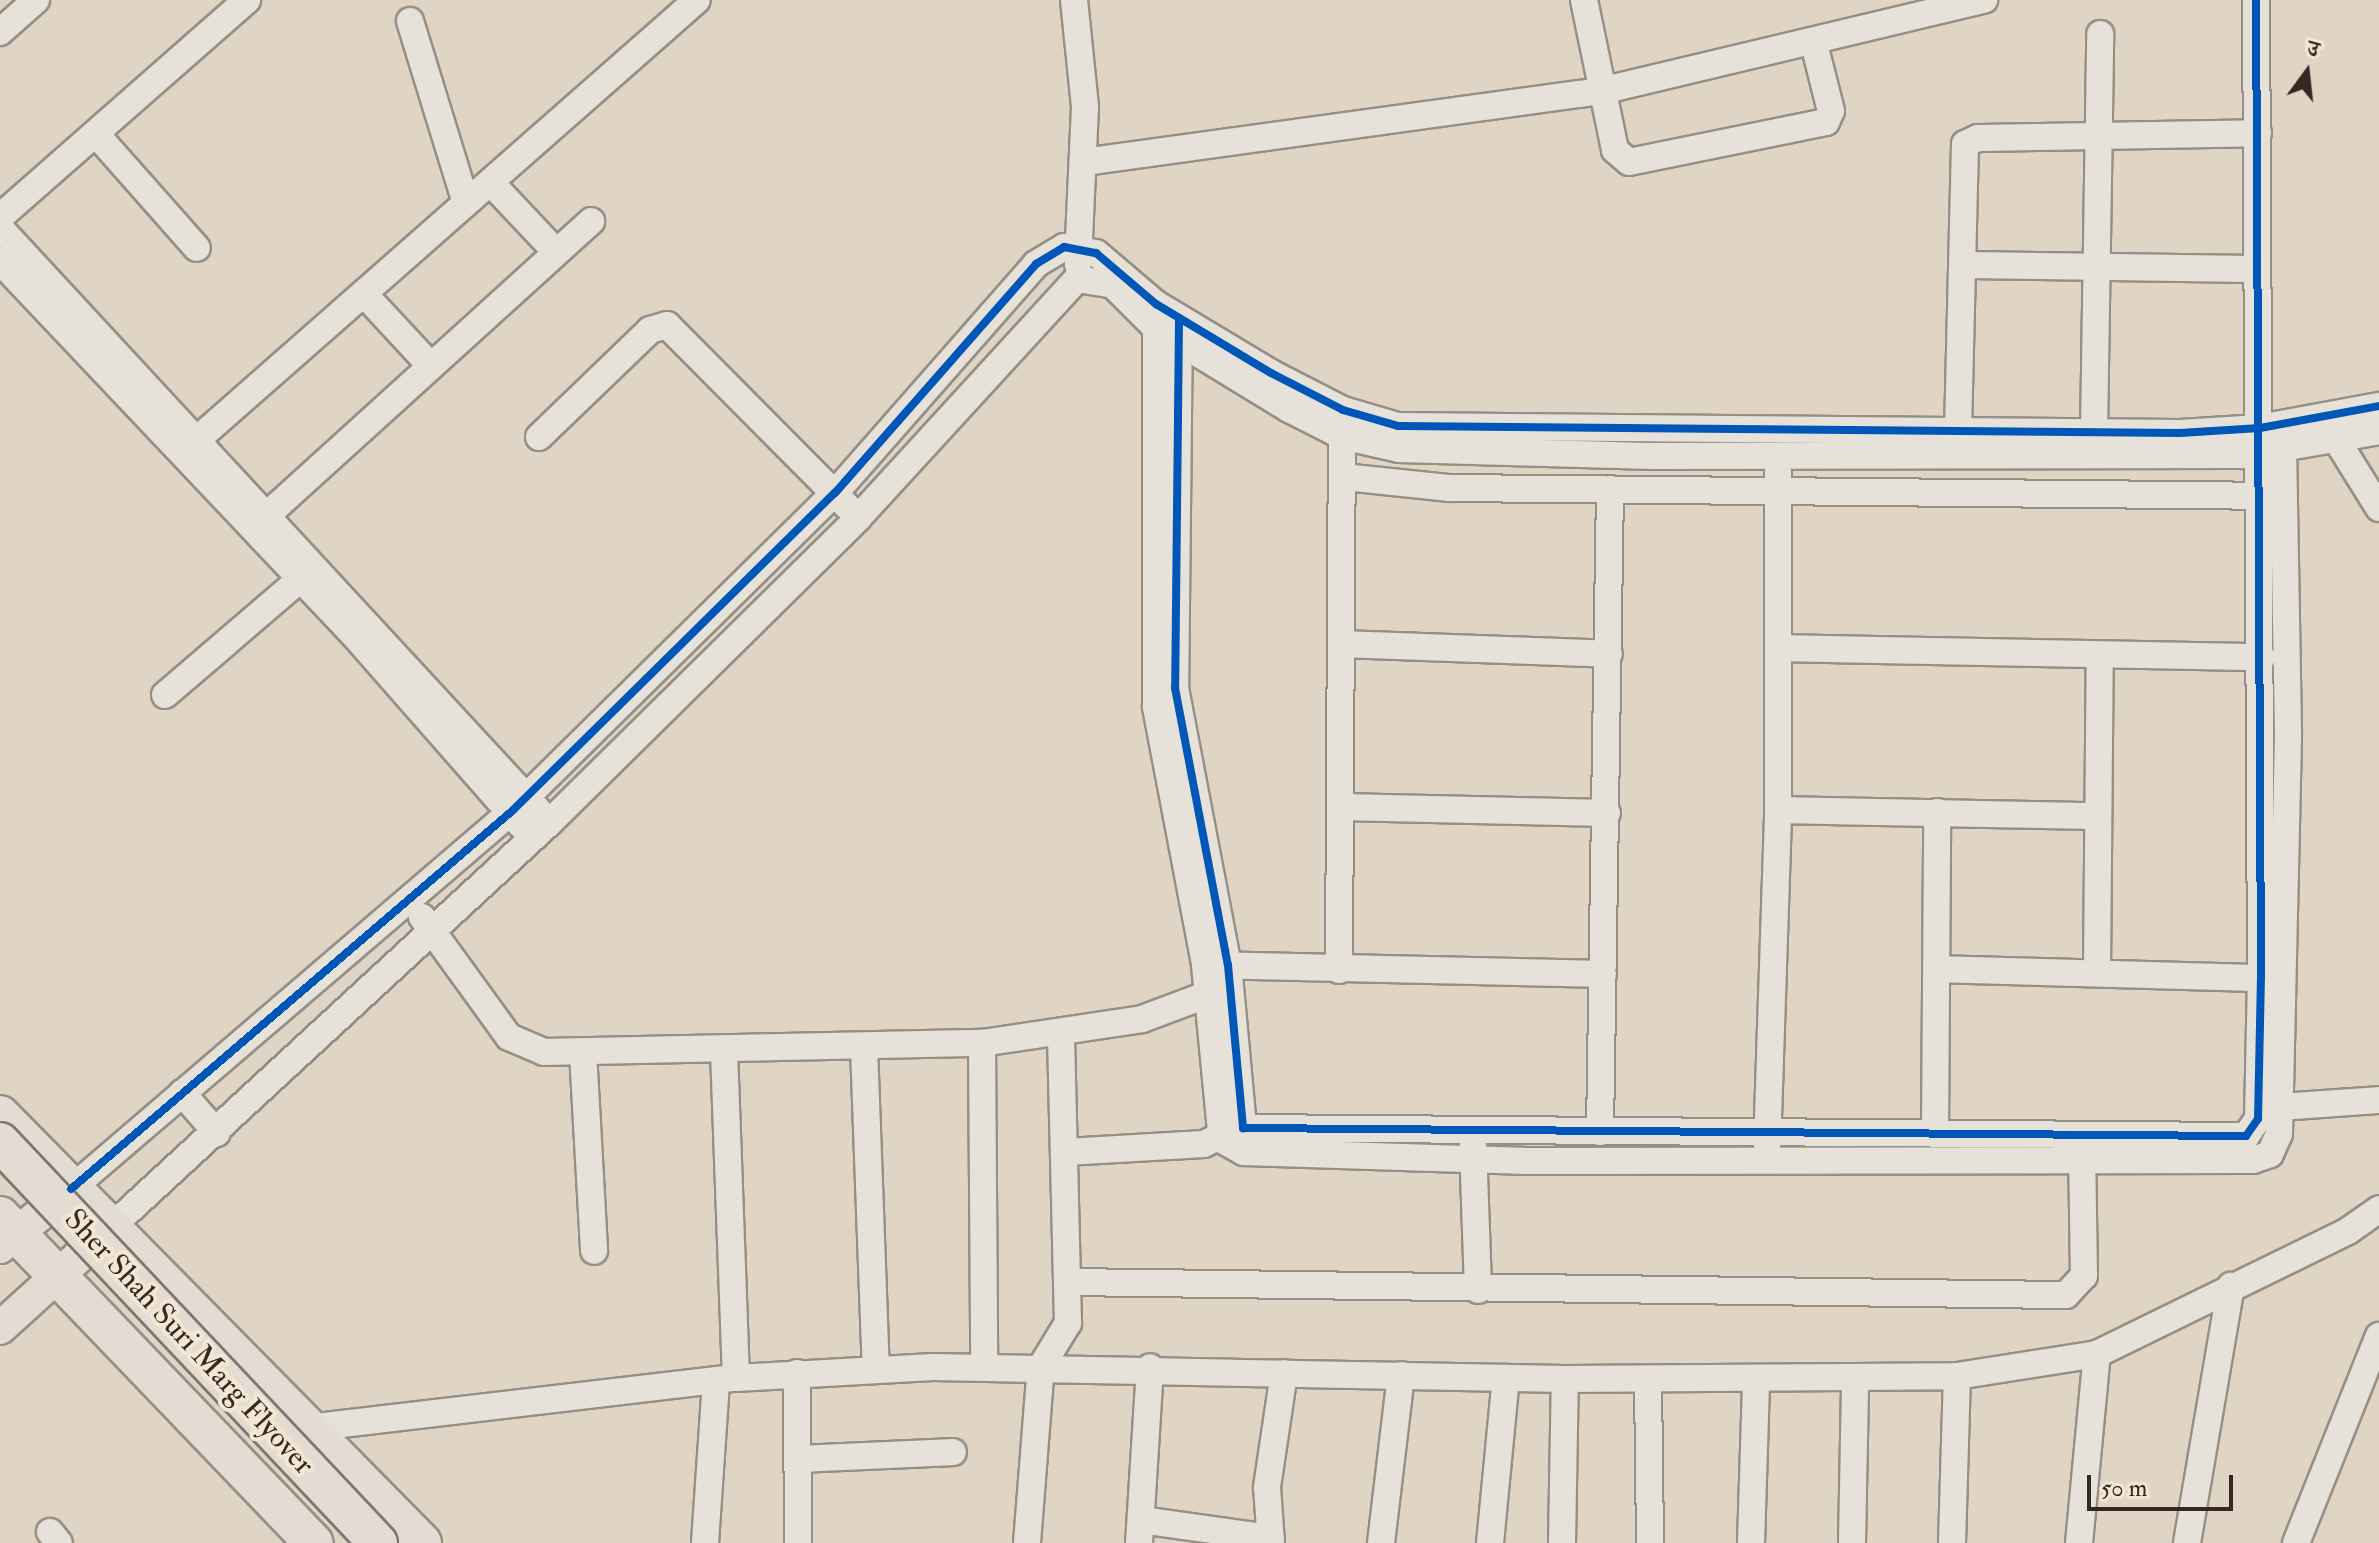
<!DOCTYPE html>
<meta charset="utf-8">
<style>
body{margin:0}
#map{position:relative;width:2379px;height:1543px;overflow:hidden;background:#e0d5c5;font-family:"IM FELL Double Pica","Noto Serif Devanagari",serif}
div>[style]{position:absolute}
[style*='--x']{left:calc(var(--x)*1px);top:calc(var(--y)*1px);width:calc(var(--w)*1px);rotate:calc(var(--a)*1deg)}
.roads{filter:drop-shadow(2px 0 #968f85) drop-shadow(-2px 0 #968f85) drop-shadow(0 2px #968f85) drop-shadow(0 -2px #968f85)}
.minor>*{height:26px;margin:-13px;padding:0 13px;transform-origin:13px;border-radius:13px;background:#e7e2d9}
.major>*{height:32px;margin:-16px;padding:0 16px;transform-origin:16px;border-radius:16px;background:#e3dcd3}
.highway>*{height:38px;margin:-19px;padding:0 19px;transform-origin:19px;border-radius:19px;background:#e3dcd3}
.bridges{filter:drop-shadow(2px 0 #7e776f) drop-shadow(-2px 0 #7e776f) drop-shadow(0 2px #7e776f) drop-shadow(0 -2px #7e776f)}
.highway-bridge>*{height:38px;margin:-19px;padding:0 19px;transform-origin:19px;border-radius:19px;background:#e3dcd3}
.cycleway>*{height:8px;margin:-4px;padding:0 4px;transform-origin:4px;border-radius:4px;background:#0057b8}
span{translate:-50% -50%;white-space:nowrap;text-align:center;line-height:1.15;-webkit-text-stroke:8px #f3e6d2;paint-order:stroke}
.street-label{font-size:30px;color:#342822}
.north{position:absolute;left:2267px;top:32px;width:80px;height:80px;-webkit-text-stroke:6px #f3e6d2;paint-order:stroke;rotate:15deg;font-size:22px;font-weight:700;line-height:32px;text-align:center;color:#342822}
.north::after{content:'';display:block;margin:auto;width:28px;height:36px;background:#342822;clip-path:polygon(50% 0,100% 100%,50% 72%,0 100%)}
.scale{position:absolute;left:2087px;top:1475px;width:146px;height:36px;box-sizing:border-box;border:4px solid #342822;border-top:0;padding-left:10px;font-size:24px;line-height:28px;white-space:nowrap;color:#342822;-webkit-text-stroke:6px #f3e6d2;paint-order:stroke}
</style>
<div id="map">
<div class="roads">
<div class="minor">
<div style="--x:1074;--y:0;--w:108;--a:84.1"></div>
<div style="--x:1085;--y:107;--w:157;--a:92.6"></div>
<div style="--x:1584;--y:0;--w:153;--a:78.3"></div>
<div style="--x:1615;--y:150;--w:18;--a:41"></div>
<div style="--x:1629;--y:162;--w:201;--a:-11.5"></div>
<div style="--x:1826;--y:122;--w:12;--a:-66"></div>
<div style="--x:1831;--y:111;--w:69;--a:-104.2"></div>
<div style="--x:410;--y:21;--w:190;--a:72.9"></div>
<div style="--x:0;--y:32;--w:48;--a:-41.6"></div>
<div style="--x:96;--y:134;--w:152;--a:48.5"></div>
<div style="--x:1084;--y:162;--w:522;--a:-7.82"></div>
<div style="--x:1601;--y:91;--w:394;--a:-13.4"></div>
<div style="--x:492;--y:184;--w:93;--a:46.7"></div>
<div style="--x:0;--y:217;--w:329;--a:-41.3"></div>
<div style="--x:0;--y:228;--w:793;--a:47.25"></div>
<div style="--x:0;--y:261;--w:515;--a:46.57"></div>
<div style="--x:354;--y:635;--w:254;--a:48.7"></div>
<div style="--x:1963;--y:265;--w:294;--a:0.8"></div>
<div style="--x:365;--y:295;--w:97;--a:47.1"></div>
<div style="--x:1156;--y:316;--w:391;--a:90"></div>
<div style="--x:1156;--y:707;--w:263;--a:79.2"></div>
<div style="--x:1205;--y:965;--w:176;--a:84.5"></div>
<div style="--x:1222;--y:1140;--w:25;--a:29"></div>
<div style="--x:1244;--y:1152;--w:284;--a:1.8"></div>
<div style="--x:1528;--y:1161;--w:725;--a:-0.08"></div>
<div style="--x:2253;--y:1160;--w:18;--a:-19"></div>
<div style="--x:2270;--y:1154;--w:22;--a:-66"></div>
<div style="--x:2279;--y:1134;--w:402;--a:-88.7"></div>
<div style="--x:2288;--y:732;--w:296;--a:-91"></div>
<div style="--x:1179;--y:320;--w:368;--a:90.6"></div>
<div style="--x:1175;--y:688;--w:282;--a:79.2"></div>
<div style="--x:1228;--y:965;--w:164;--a:84.7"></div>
<div style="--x:1243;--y:1128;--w:1003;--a:0.46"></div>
<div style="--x:2246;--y:1136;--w:21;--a:-55"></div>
<div style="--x:2258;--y:1119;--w:141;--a:-88.8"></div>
<div style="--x:2261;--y:978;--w:978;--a:-90.29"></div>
<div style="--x:2326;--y:423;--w:100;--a:58.1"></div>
<div style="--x:1958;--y:431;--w:287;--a:-88.6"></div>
<div style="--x:1965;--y:144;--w:14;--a:-25"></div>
<div style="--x:1978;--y:138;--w:280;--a:-1"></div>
<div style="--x:2094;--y:433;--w:399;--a:-89.1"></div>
<div style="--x:539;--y:437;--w:154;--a:-43.9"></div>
<div style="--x:650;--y:330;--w:18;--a:-16"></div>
<div style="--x:667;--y:325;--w:255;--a:45.2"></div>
<div style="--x:183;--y:452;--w:684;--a:-41.33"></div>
<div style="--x:1344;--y:477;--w:106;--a:6"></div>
<div style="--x:1449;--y:488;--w:830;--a:0.55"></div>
<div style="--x:266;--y:516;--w:439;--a:-42.2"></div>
<div style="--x:1341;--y:644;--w:268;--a:2.1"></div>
<div style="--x:1778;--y:648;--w:484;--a:1.1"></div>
<div style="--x:165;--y:695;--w:194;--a:-40.6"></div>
<div style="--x:1341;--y:807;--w:266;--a:1.3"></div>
<div style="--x:1778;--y:810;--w:319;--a:1.1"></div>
<div style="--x:422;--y:917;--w:148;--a:54.1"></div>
<div style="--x:509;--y:1037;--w:38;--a:23"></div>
<div style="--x:544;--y:1052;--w:438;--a:-1.2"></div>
<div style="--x:982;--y:1043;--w:162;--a:-8.5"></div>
<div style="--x:1142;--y:1019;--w:72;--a:-20.5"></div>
<div style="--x:1211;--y:965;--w:392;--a:1.3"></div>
<div style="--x:1938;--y:969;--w:323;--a:1.6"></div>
<div style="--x:1339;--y:970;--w:549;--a:-89.69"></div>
<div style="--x:2097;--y:971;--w:316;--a:-89.5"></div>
<div style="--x:982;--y:1043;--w:325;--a:89.6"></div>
<div style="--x:864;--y:1047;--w:320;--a:87.9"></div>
<div style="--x:583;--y:1052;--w:199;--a:86.8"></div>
<div style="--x:182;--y:1093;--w:53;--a:48.8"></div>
<div style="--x:2279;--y:1107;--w:100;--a:-4"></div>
<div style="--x:1600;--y:1132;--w:643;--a:-89.11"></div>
<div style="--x:1935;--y:1134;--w:322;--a:-89.6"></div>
<div style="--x:1473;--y:1145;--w:145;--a:88"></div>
<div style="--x:1767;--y:1148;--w:338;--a:-88.1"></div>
<div style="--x:1778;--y:810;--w:339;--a:-90"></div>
<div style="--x:1066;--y:1152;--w:138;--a:-3.3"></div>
<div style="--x:1204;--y:1144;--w:33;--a:-27"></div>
<div style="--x:71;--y:1189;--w:581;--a:-40.6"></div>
<div style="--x:512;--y:811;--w:453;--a:-44.6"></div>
<div style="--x:835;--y:493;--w:305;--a:-48.7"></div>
<div style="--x:1036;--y:264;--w:33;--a:-31"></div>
<div style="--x:1064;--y:247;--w:33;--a:11"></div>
<div style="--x:1096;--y:253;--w:79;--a:40.4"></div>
<div style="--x:1156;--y:304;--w:134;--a:31"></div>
<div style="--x:1271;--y:373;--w:81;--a:27.2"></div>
<div style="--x:1343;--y:410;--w:57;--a:16.2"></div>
<div style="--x:1398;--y:426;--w:782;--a:0.51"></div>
<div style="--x:2180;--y:433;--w:80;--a:-3.6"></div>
<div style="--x:2260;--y:428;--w:121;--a:-10.5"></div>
<div style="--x:109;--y:1229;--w:599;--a:-42.7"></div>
<div style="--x:549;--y:823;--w:434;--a:-44.6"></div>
<div style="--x:858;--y:518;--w:324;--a:-47.5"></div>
<div style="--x:1077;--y:279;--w:36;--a:9"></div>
<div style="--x:1113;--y:285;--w:61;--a:45"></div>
<div style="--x:1156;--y:328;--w:156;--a:31.3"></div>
<div style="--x:1289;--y:409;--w:59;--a:27"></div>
<div style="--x:1342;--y:436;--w:58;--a:12.8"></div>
<div style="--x:1399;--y:449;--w:255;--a:1.6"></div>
<div style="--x:1654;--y:456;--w:588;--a:-0.1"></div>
<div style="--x:2242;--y:455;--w:139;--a:-9.9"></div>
<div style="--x:1068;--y:1282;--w:998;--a:0.75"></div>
<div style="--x:2066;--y:1295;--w:26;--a:-47"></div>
<div style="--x:2084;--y:1276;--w:131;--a:-90.9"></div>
<div style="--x:797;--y:1373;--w:170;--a:89.7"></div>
<div style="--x:736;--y:1378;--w:197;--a:-3.2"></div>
<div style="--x:933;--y:1367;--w:632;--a:1.09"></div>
<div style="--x:1565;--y:1379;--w:392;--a:-0.4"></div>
<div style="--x:1957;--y:1376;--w:142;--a:-8.9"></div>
<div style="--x:2097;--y:1354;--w:280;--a:-26.1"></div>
<div style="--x:2348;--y:1231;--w:38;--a:-35"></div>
<div style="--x:1648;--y:1379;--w:164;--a:89.3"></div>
<div style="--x:308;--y:1428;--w:431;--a:-6.7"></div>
<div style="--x:736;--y:1378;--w:329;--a:-92.1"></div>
<div style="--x:800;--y:1459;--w:153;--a:-2.6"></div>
<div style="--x:1141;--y:1520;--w:131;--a:7.9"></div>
<div style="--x:50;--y:1532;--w:14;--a:51"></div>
<div style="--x:705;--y:1543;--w:163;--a:-86.1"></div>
<div style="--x:1027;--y:1543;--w:177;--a:-85.5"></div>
<div style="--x:1041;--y:1367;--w:52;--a:-58.5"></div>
<div style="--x:1068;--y:1323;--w:288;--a:-91.4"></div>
<div style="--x:1139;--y:1543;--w:176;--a:-86.4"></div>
<div style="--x:1271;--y:1543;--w:56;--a:-94.1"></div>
<div style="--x:1267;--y:1487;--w:115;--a:-81.5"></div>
<div style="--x:1381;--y:1543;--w:169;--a:-83.2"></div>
<div style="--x:1490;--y:1543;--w:166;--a:-84.5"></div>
<div style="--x:1562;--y:1543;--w:164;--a:-89"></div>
<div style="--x:1751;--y:1543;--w:163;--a:-88.2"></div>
<div style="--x:1852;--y:1543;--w:163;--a:-88.9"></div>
<div style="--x:1952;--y:1543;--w:167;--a:-88.3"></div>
<div style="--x:2079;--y:1543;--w:190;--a:-84.6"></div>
<div style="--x:2187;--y:1543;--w:261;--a:-80.3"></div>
<div style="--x:2296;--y:1543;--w:223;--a:-68.2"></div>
</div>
<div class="major">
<div style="--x:0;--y:1247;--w:92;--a:-39.2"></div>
<div style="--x:0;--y:1328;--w:147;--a:-42.2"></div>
</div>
<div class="highway">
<div style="--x:0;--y:1115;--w:601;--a:45.4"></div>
<div style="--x:0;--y:1216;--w:453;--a:46.2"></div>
</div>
</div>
<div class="bridges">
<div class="highway-bridge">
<div style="--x:0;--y:1142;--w:551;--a:46.69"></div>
</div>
</div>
<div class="cycleway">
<div style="--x:1179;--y:320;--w:368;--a:90.6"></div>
<div style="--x:1175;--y:688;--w:282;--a:79.2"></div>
<div style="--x:1228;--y:965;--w:164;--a:84.7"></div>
<div style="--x:1243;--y:1128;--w:1003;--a:0.46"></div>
<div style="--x:2246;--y:1136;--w:21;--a:-55"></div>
<div style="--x:2258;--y:1119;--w:141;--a:-88.8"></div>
<div style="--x:2261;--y:978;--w:978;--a:-90.29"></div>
<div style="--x:71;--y:1189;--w:581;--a:-40.6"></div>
<div style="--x:512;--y:811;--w:453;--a:-44.6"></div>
<div style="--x:835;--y:493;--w:305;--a:-48.7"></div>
<div style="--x:1036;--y:264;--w:33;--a:-31"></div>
<div style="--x:1064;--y:247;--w:33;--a:11"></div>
<div style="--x:1096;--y:253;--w:79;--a:40.4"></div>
<div style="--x:1156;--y:304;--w:134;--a:31"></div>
<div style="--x:1271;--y:373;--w:81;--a:27.2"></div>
<div style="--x:1343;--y:410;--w:57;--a:16.2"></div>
<div style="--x:1398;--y:426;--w:782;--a:0.51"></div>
<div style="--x:2180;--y:433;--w:80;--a:-3.6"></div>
<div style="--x:2260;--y:428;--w:121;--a:-10.5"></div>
</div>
<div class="street-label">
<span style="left:189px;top:1342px;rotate:47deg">Sher Shah Suri Marg Flyover</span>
</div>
<div class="north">उ</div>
<div class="scale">50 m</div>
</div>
